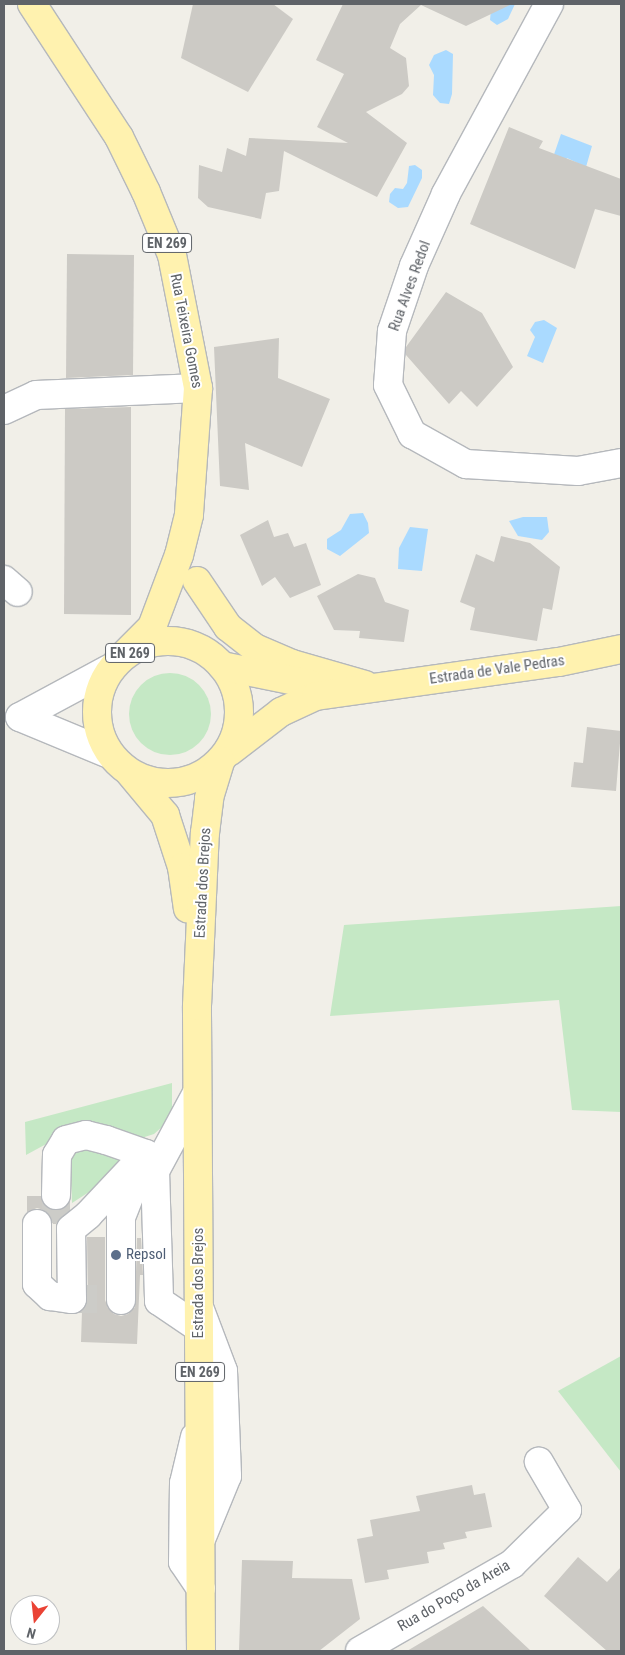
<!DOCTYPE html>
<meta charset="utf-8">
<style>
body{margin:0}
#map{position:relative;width:625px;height:1655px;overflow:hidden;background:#f1efe8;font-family:"Roboto Condensed",sans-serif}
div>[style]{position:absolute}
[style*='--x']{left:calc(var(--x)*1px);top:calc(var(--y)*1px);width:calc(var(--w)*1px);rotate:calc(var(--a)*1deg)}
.green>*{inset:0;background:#c5e8c5}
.round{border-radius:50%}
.water>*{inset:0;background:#aadaff}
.building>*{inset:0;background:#cccac5}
.minor-tunnel>*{height:28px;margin-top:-14px;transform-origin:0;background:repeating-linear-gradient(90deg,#ccccc8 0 28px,transparent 0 42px)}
.roads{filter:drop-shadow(1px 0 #b5b8bc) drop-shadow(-1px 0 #b5b8bc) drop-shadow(0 1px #b5b8bc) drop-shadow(0 -1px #b5b8bc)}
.minor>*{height:28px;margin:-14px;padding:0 14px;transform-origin:14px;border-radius:14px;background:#fff}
.major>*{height:28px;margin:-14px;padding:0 14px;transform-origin:14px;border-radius:14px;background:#fff2af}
.major>.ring{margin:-14px;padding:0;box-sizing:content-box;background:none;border:28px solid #fff2af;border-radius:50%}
.dots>*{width:14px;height:14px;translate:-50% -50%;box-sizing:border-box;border:2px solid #fff;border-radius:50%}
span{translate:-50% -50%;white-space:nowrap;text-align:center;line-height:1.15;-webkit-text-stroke:4px #fff;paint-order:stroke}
.shield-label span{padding:1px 4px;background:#fff;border:1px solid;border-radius:4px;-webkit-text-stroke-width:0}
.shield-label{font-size:14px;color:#5f6368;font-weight:700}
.street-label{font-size:15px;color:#5f6368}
.service-label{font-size:15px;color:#4e5e75}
.left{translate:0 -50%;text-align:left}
.frame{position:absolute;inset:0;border:5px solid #5f6368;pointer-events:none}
.north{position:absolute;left:10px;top:1595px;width:50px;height:50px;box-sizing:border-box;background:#fff;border:1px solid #bfc1c3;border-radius:50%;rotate:196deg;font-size:14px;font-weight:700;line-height:20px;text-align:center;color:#5f6368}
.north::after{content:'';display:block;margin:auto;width:18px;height:22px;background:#ea4335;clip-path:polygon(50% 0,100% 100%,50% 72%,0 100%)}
</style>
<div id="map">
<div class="green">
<div class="round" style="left:129px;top:673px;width:82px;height:82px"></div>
<div style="clip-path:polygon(621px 906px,621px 1112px,572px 1110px,559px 1000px,330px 1016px,344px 925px)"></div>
<div style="clip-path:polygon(172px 1083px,172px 1118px,154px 1134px,132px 1141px,72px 1130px,26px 1155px,25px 1122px)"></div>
<div style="clip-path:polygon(103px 1144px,126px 1165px,103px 1183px,72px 1203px,71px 1175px,62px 1171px,75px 1147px)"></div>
<div style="clip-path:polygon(621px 1356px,621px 1472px,558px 1391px)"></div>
</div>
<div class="water">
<div style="clip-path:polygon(498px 4px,515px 4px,508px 19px,497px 25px,490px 20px,491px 10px)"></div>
<div style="clip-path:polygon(446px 50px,453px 54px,452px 94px,449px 104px,440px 103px,433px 95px,434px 75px,429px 65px,434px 55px)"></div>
<div style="clip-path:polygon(561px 134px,592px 146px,586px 167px,567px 158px,558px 175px,548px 172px)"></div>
<div style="clip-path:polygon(415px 165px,422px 170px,422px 178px,408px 207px,398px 208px,389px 202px,390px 194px,395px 188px,403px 189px,407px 183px,409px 166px)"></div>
<div style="clip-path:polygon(544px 320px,557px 328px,543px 363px,527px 356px,535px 337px,530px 330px,535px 322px)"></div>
<div style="clip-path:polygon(363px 513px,368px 523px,369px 533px,340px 556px,327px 549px,327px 539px,341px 530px,350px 514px)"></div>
<div style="clip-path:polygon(523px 517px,547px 517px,549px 532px,542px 540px,518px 536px,509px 521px)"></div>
<div style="clip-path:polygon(410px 527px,428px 529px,422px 571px,398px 569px,399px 548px)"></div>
</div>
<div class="building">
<div style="clip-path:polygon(193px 4px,273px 4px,293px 19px,248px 92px,181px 58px)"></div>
<div style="clip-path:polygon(343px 4px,512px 4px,466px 26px,421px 5px,400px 24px,390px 48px,406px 58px,409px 86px,402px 94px,366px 112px,407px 143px,377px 197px,284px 151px,279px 191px,266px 193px,261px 219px,208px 207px,198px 198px,199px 165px,222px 172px,227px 148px,246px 156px,249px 138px,348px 143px,317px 127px,344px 74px,316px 60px)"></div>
<div style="clip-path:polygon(509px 127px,543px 141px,539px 148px,621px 179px,621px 216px,595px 209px,575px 269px,470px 224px)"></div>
<div style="clip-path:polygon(67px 254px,134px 255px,133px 375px,66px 378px)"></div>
<div style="clip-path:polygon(446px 292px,482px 313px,513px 367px,477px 407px,461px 391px,449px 404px,406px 355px,406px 347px)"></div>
<div style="clip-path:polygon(279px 338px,278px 378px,330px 399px,302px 467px,245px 443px,249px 490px,220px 486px,214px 347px)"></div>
<div style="clip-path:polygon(131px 407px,131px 615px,64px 614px,65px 409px)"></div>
<div style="clip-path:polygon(268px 520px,274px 537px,288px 533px,294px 547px,306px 543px,321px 585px,290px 598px,275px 577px,262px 586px,240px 535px)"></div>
<div style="clip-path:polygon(501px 536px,530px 543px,560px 567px,552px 610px,543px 608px,537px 641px,470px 630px,475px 608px,460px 602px,476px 554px,494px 562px)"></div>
<div style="clip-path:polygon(358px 574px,375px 578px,385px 602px,409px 610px,404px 642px,359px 638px,360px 631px,334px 630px,317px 596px)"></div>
<div style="clip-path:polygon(587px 727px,621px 731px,616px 791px,571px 787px,574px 762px,583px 763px)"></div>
<div style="clip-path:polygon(27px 1196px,41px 1196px,43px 1203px,47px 1208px,55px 1211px,63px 1209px,68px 1204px,68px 1211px,56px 1224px,53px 1224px,50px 1216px,44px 1210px,37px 1208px,27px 1212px)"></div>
<div style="clip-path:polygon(87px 1237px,105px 1237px,105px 1300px,108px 1308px,114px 1314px,121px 1316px,128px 1314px,135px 1307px,137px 1238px,141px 1238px,143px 1275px,140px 1275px,137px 1344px,81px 1342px,82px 1311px,88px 1299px)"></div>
<div style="clip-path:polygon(472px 1485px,474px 1495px,485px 1493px,492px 1527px,465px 1532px,467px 1538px,443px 1543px,445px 1549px,427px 1552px,429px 1563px,387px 1570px,389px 1579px,365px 1583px,357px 1539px,373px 1536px,370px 1520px,420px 1511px,416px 1496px)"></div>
<div style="clip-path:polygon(578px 1557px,607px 1582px,621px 1567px,621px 1651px,607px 1651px,544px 1596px)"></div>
<div style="clip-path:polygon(242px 1560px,293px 1561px,292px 1578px,352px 1579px,360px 1619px,319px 1651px,239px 1651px)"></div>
<div style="clip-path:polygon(483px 1606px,531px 1651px,407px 1651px)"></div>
</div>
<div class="minor-tunnel">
<div style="--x:56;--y:1195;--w:29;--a:90"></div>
<div style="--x:72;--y:1299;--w:25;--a:0"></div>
</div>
<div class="roads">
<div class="minor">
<div style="--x:549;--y:4;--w:216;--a:118.5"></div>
<div style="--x:446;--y:194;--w:79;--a:114"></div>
<div style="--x:414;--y:266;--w:69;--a:108.7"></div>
<div style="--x:392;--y:331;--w:54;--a:94.2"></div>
<div style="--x:388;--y:385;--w:55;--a:63.9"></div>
<div style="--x:412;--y:434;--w:62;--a:29.1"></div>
<div style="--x:466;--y:464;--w:112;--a:3.6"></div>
<div style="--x:578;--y:471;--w:44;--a:-10.5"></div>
<div style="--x:4;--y:410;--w:35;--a:-25"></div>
<div style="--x:36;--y:395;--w:162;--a:-2.5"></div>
<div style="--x:4;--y:580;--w:18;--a:41"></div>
<div style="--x:20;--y:717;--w:101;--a:-28.3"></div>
<div style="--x:20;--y:717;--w:94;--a:22.5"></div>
<div style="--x:197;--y:1093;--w:89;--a:118.3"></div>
<div style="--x:155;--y:1171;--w:130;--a:88.2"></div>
<div style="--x:159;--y:1301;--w:48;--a:34"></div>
<div style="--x:56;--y:1195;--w:40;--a:-88.6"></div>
<div style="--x:57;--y:1155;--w:17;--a:-59"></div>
<div style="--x:66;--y:1140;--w:21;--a:-14"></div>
<div style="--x:86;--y:1135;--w:21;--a:14"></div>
<div style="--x:106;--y:1140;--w:42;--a:19.3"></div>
<div style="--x:146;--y:1154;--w:68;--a:111.6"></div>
<div style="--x:121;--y:1217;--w:83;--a:90"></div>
<div style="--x:37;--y:1224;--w:60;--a:90"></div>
<div style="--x:37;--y:1284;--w:18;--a:43"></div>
<div style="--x:50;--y:1296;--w:22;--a:8"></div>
<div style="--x:72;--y:1299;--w:70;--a:-90.8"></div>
<div style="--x:71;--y:1229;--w:22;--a:-39"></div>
<div style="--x:88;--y:1215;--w:71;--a:-46.7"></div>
<div style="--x:200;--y:1310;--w:65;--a:69.3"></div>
<div style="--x:223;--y:1371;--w:105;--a:87.8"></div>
<div style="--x:227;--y:1476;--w:68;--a:112.4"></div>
<div style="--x:195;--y:1437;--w:47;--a:103.4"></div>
<div style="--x:184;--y:1483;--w:79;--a:90.7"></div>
<div style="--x:183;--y:1562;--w:32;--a:56"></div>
<div style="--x:360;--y:1651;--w:175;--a:-29.8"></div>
<div style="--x:512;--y:1564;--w:77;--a:-44.5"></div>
<div style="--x:567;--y:1510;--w:56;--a:-120.3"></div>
</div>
<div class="major">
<div style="--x:32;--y:4;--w:159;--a:56.8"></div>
<div style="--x:119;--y:137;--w:61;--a:63.9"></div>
<div style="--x:146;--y:192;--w:68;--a:67.6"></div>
<div style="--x:172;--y:255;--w:136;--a:78.9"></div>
<div style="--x:198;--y:388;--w:127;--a:94.1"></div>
<div style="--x:189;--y:515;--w:41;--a:104"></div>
<div style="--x:179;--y:555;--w:77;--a:110.6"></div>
<div style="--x:152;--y:627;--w:44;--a:135"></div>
<div style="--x:197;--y:581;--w:55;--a:56"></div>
<div style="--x:228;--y:627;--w:34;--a:38"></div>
<div style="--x:255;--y:648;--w:40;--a:23.4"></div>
<div style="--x:292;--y:664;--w:76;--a:16"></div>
<div class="ring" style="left:97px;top:641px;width:114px;height:114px"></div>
<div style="--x:222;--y:666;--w:90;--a:11.6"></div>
<div style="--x:229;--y:752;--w:66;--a:-37.6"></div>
<div style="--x:281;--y:712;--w:38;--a:-25"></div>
<div style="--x:316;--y:696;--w:245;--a:-8"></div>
<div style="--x:559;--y:662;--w:63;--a:-11.8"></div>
<div style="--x:130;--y:773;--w:55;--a:50.2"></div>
<div style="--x:165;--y:815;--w:55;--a:71.9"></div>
<div style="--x:182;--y:867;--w:42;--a:81.9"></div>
<div style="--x:201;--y:1651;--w:645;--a:-90.36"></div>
<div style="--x:197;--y:1006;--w:173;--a:-87.4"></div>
<div style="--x:205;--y:833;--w:35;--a:-83"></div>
<div style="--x:209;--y:798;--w:39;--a:-73"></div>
</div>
</div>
<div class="dots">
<div style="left:116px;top:1255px;background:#5c6f8a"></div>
</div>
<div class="shield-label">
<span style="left:167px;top:243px">EN 269</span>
<span style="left:130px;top:653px">EN 269</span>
<span style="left:200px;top:1372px">EN 269</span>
</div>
<div class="street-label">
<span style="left:410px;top:286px;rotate:-70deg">Rua Alves Redol</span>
<span style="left:186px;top:331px;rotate:79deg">Rua Teixeira Gomes</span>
<span style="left:497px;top:670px;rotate:-8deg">Estrada de Vale Pedras</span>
<span style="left:203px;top:883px;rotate:-87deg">Estrada dos Brejos</span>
<span style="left:199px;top:1283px;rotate:-90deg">Estrada dos Brejos</span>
<span style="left:454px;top:1596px;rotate:-30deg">Rua do Poço da Areia</span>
</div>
<div class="service-label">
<span class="left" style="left:126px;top:1255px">Repsol</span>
</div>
<div class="frame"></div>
<div class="north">N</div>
</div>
